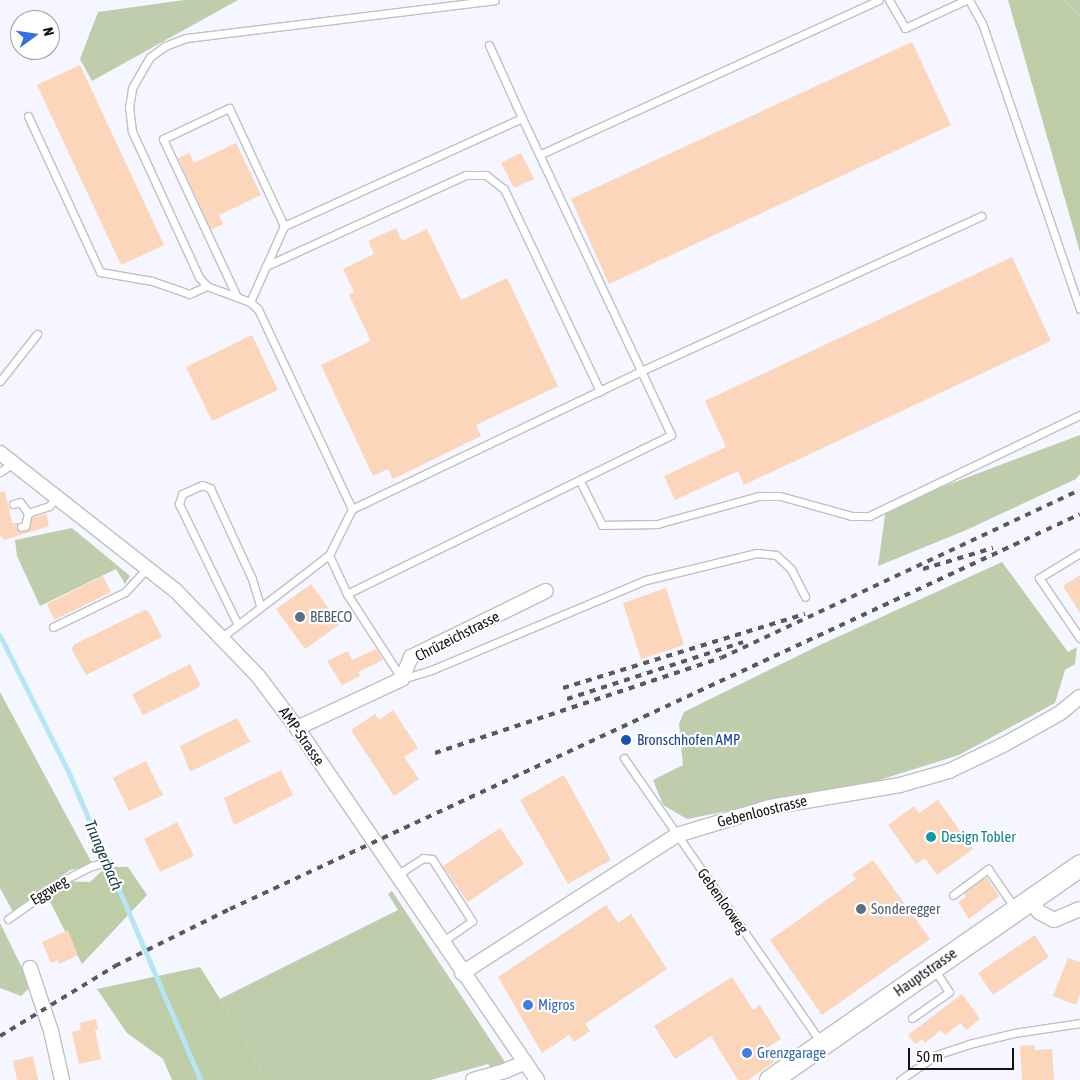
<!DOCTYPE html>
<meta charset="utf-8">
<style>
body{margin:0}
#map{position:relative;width:1080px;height:1080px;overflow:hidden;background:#f5f6ff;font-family:"Asap Condensed",sans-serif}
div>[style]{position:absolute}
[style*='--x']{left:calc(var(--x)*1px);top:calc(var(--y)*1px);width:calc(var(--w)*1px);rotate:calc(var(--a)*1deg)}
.green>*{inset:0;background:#bfcdac}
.forest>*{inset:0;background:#becda6}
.stream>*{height:4.5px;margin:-2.25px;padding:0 2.25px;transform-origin:2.25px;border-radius:2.25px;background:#b4e6f5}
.building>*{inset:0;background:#fbd6ba}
.roads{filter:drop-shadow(1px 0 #bec0c8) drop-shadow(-1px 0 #bec0c8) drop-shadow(0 1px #bec0c8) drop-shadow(0 -1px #bec0c8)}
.lane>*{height:7px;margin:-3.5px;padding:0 3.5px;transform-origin:3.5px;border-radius:3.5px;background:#fff}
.street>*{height:14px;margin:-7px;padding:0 7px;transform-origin:7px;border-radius:7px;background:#fff}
.primary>*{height:21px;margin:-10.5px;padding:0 10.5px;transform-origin:10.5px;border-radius:10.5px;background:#fff}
.rail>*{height:4px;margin-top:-2px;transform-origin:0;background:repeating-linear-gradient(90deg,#58595e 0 6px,transparent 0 12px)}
.dots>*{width:14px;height:14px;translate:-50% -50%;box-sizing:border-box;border:2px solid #fff;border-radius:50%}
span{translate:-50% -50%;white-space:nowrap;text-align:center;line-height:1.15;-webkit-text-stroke:4.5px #fff;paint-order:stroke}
.service-label{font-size:15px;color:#4e5e75}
.left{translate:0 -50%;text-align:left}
.street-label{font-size:15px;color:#111214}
.transit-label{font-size:15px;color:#164399}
.culture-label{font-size:15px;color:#0d838f}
.shop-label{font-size:15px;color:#366cbe}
.water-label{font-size:16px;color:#103c48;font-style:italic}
.north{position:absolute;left:10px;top:10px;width:50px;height:50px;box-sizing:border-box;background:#fff;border:1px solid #a0a0a1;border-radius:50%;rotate:76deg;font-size:14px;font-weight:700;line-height:20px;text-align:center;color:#111214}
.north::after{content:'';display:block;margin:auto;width:18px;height:22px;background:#3272e0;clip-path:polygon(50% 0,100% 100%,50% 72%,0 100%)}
.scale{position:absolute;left:908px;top:1048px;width:106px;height:22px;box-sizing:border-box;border:2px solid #111214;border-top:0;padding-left:6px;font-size:15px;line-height:18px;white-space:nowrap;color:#111214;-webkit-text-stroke:4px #fff;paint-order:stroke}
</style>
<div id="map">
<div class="green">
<div style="clip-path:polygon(184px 0,238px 0,92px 81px,80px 59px,98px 12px)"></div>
<div style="clip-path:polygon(1064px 0,1080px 0,1080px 16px)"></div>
<div style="clip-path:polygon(1080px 435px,1080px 474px,1076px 479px,964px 531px,878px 566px,886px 508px)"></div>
<div style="clip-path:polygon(72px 528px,130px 576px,125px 584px,116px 569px,40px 606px,17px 556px,15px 540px)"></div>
<div style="clip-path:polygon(1002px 562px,1068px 652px,1077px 647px,1075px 664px,1065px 670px,1055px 703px,959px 755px,873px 782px,687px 819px,663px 805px,653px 780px,683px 765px,679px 724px,684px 712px,820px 645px)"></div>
<div style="clip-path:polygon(0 692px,93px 865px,70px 870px,13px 912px,0 888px)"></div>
<div style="clip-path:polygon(392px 891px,505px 1062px,492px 1069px,488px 1064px,431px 1080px,267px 1080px,220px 999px,398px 910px,388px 894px)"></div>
<div style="clip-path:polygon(0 923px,31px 986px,21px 996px,0 988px)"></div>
</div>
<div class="forest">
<div style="clip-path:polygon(1008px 0,1064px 0,1080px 16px,1080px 252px)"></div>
<div style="clip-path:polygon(106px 867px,128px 867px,147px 895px,82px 964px,46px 894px,61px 881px,90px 882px)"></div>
<div style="clip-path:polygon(200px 967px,220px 999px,267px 1080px,172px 1080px,163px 1059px,127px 1033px,97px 989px)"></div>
</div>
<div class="stream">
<div style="--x:0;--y:635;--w:151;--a:63.3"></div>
<div style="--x:68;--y:770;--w:337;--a:66.8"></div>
</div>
<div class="building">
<div style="clip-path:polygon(912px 42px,951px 125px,609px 284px,571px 199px)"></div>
<div style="clip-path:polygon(80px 65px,164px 245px,121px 265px,37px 85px)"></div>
<div style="clip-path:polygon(236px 143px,261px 195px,219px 215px,223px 224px,211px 230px,178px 158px,189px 153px,194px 163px)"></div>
<div style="clip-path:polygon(521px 153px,534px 179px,514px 188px,501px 163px)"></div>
<div style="clip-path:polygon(396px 228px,402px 241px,427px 229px,461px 300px,507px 278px,558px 386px,476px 425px,481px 436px,393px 479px,388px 469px,373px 476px,321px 365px,371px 341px,349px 295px,354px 292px,343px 269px,374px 254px,368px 241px)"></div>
<div style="clip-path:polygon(1012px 257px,1051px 341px,744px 485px,738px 471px,675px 500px,664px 476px,726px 447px,705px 401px)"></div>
<div style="clip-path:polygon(252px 335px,278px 390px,212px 421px,186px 367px)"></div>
<div style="clip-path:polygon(5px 491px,12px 523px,18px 523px,18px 531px,28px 530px,32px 518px,46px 514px,49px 526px,4px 540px,0 535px,0 492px)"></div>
<div style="clip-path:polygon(1080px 575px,1080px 613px,1063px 586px)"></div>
<div style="clip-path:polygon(103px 576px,111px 592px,54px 620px,47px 604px)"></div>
<div style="clip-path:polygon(311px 584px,340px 624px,305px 649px,276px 609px)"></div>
<div style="clip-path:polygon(666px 588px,684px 645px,641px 659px,623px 603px)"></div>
<div style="clip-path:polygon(145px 610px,149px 612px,162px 637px,86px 675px,72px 650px,73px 645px)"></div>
<div style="clip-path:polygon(376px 649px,383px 660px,358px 672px,360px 676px,342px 685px,327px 661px,348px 651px,352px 660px)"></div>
<div style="clip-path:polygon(190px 664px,201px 686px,143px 715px,132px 694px)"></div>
<div style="clip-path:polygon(393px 710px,418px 748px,404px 757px,419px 779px,394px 796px,351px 730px,375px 714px,379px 720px)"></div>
<div style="clip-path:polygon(237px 718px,250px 742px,190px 772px,180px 746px)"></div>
<div style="clip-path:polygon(146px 761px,163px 795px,129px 811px,113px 778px)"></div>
<div style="clip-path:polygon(281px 770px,293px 795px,234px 825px,224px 798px)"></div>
<div style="clip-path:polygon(564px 775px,611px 860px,568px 884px,520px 800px)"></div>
<div style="clip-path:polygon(938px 800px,973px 849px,937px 875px,925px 858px,916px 864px,888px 825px,914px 806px,919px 813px)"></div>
<div style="clip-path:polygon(177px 822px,194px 856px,160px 872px,144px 839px)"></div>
<div style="clip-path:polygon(500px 828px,524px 864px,468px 902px,443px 866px)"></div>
<div style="clip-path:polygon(873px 860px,930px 939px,822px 1015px,770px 940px,856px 879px,852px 874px)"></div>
<div style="clip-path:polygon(987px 877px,999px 896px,969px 919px,958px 902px,966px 897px,964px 893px)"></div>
<div style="clip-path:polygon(606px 905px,618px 923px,631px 914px,667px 969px,585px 1024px,590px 1031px,574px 1042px,569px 1035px,542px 1053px,498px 977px)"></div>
<div style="clip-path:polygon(68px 930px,78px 955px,59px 964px,57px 960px,51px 963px,42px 942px)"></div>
<div style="clip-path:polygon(1035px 935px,1049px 957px,993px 995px,978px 973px)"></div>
<div style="clip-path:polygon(1068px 958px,1080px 962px,1080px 994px,1076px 1005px,1053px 996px)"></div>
<div style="clip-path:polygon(732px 977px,753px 1010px,760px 1005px,781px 1039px,765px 1049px,774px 1062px,748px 1080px,738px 1080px,711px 1036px,675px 1059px,654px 1026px)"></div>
<div style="clip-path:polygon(962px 994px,980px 1019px,966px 1030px,961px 1023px,945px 1035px,941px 1030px,925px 1043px,922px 1039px,915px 1044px,908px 1035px)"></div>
<div style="clip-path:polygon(96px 1019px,98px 1030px,95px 1030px,101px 1059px,79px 1064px,72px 1032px,81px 1030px,79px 1023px)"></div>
<div style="clip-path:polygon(1034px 1045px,1035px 1050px,1052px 1049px,1054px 1080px,1022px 1080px,1020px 1046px)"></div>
<div style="clip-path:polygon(33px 1056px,38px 1080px,17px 1080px,13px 1061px)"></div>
</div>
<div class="roads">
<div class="lane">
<div style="--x:889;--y:0;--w:32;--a:60"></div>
<div style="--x:905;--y:28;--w:67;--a:-24.7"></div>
<div style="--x:969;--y:0;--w:26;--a:61"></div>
<div style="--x:982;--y:23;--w:302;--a:71.1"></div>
<div style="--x:489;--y:45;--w:80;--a:65.7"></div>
<div style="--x:28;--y:116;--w:172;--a:65.2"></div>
<div style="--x:100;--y:272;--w:53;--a:9.8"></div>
<div style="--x:152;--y:281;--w:39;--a:19"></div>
<div style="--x:189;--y:294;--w:20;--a:-24"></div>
<div style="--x:541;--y:154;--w:371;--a:-24.5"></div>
<div style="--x:266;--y:266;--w:220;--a:-24.5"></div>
<div style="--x:466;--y:175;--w:20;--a:0"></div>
<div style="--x:486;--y:175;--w:23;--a:38"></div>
<div style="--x:504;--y:189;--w:224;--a:64.6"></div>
<div style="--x:237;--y:297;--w:174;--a:-115.1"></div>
<div style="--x:163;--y:139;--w:73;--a:-25.2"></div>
<div style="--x:229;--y:108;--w:130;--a:65"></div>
<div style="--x:250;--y:302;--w:83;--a:-65.9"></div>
<div style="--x:284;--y:226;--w:261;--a:-24.4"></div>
<div style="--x:522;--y:118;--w:350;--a:64.8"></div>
<div style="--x:671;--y:435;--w:361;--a:153.9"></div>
<div style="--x:347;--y:594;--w:43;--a:-114.8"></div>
<div style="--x:0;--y:381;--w:60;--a:-51.8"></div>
<div style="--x:0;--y:472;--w:14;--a:-34"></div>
<div style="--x:580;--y:481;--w:49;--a:63.4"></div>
<div style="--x:602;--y:525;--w:55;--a:-1"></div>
<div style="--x:657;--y:524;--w:106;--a:-15.4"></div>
<div style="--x:759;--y:496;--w:21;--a:0"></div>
<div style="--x:780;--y:496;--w:75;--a:15.5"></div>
<div style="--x:852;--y:516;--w:17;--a:0"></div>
<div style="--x:869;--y:516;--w:234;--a:-25.6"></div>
<div style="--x:13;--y:504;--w:7;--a:-16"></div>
<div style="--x:20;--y:502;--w:14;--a:54"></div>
<div style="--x:28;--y:513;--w:13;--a:103"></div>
<div style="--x:25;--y:526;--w:4;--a:166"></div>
<div style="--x:352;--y:509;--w:221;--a:-115.2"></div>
<div style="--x:258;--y:309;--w:11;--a:-139"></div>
<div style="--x:250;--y:302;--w:46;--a:-159.6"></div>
<div style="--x:207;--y:286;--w:12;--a:-132"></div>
<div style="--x:199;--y:277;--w:161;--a:-114.7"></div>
<div style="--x:132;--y:131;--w:23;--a:-97"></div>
<div style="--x:129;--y:108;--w:20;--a:-81"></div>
<div style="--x:132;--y:88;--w:36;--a:-60"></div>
<div style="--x:150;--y:57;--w:19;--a:-36"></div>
<div style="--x:165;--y:46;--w:22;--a:-21"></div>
<div style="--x:186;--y:38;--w:311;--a:-7"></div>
<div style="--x:28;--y:513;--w:22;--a:-18"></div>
<div style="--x:49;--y:506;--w:11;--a:-49"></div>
<div style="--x:1080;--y:553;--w:48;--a:148.6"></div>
<div style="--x:1039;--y:578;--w:73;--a:55.7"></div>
<div style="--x:347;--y:594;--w:101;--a:57.1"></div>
<div style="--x:402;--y:679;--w:28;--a:-17"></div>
<div style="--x:429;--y:671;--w:235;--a:-22.8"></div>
<div style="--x:646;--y:580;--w:114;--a:-13.7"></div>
<div style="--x:757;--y:553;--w:19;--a:6"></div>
<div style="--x:776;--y:555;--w:21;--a:43"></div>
<div style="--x:791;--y:569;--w:31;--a:63"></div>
<div style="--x:238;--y:625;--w:135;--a:-116"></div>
<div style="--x:179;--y:504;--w:10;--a:-73"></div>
<div style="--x:182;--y:494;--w:22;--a:-24"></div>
<div style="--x:202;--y:485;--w:9;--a:21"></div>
<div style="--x:210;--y:488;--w:100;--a:65.2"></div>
<div style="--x:252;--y:579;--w:28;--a:73"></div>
<div style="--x:53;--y:627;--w:80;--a:-25.9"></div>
<div style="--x:125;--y:592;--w:33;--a:-47"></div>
<div style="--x:222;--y:637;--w:135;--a:-37.5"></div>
<div style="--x:329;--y:555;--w:51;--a:-63.4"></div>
<div style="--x:352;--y:509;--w:320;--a:-25.5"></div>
<div style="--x:641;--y:371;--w:374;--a:-24.5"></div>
<div style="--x:624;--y:758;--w:346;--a:55.3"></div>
<div style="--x:397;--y:875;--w:31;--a:-33"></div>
<div style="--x:423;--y:858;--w:9;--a:6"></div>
<div style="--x:432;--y:859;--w:74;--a:57.2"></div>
<div style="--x:472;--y:921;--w:37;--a:145"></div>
<div style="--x:953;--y:895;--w:44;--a:-36.6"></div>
<div style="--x:988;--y:869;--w:47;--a:55.3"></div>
<div style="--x:8;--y:919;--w:64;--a:-35.4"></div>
<div style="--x:60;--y:882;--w:36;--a:-27"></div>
<div style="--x:92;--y:866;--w:16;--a:-15"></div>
<div style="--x:912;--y:1018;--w:45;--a:-35.1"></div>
<div style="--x:949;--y:992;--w:27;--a:-123"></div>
<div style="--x:900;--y:1080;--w:44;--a:-34.8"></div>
<div style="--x:936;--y:1055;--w:35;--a:-18"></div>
<div style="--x:969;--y:1044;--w:46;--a:-13.7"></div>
<div style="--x:1014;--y:1033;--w:67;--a:-8.6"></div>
</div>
<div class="street">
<div style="--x:0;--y:453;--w:222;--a:38.1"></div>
<div style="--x:175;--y:590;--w:120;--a:46"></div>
<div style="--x:258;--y:676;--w:65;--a:53.1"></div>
<div style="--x:297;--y:728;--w:426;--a:55.7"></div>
<div style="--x:297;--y:728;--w:116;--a:-25"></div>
<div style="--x:402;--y:679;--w:24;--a:-68"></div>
<div style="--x:411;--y:657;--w:150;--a:-26.1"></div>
<div style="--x:1030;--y:898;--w:17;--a:57"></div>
<div style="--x:1039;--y:912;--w:17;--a:28"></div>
<div style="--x:1054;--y:920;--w:28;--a:-23"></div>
<div style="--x:30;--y:968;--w:66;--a:71.6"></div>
<div style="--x:51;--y:1031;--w:50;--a:77.3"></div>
<div style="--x:462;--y:973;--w:255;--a:-32.7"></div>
<div style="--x:677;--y:835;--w:97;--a:-16.8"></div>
<div style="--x:770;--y:807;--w:132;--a:-9.6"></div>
<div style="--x:900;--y:785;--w:51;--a:-15.9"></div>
<div style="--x:949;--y:771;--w:62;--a:-25.7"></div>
<div style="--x:1005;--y:744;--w:63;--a:-29.4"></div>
<div style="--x:1060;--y:713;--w:26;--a:-39"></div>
<div style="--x:473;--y:1080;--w:33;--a:-16"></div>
<div style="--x:505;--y:1071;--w:22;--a:-24"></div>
</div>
<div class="primary">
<div style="--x:770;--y:1080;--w:377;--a:-34.7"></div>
</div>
</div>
<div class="rail">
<div style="--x:923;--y:569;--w:73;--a:-16.7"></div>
<div style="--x:563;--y:688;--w:253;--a:-17"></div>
<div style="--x:567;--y:699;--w:185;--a:-17.9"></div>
<div style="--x:435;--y:753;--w:301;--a:-18.4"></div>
<div style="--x:721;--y:658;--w:396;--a:-25.1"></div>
<div style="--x:0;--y:1036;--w:135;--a:-31.3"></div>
<div style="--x:115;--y:966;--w:128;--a:-26.4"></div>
<div style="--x:230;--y:909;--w:937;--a:-24.92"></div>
</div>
<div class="dots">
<div style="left:300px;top:617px;background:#5c6f8a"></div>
<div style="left:626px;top:740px;background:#1a4fb4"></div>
<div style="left:931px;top:837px;background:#0f9aa8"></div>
<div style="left:861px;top:909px;background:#5c6f8a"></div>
<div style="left:528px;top:1005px;background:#3f7fe0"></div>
<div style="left:747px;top:1053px;background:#3f7fe0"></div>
</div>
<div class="service-label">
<span class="left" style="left:310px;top:617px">BEBECO</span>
<span class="left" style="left:871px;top:909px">Sonderegger</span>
</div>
<div class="street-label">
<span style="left:457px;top:636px;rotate:-27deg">Chrüzeichstrasse</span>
<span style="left:302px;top:736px;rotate:55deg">AMP-Strasse</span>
<span style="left:762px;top:811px;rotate:-14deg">Gebenloostrasse</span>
<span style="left:49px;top:890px;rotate:-32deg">Eggweg</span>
<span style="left:723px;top:901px;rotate:55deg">Gebenlooweg</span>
<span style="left:925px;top:972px;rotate:-35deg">Hauptstrasse</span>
</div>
<div class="transit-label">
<span class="left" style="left:637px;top:740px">Bronschhofen AMP</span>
</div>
<div class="culture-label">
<span class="left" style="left:941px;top:837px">Design Tobler</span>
</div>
<div class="shop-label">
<span class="left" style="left:538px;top:1005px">Migros</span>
<span class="left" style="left:757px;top:1053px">Grenzgarage</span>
</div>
<div class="water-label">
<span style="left:104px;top:855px;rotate:67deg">Trungerbach</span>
</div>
<div class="north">N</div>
<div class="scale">50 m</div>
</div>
